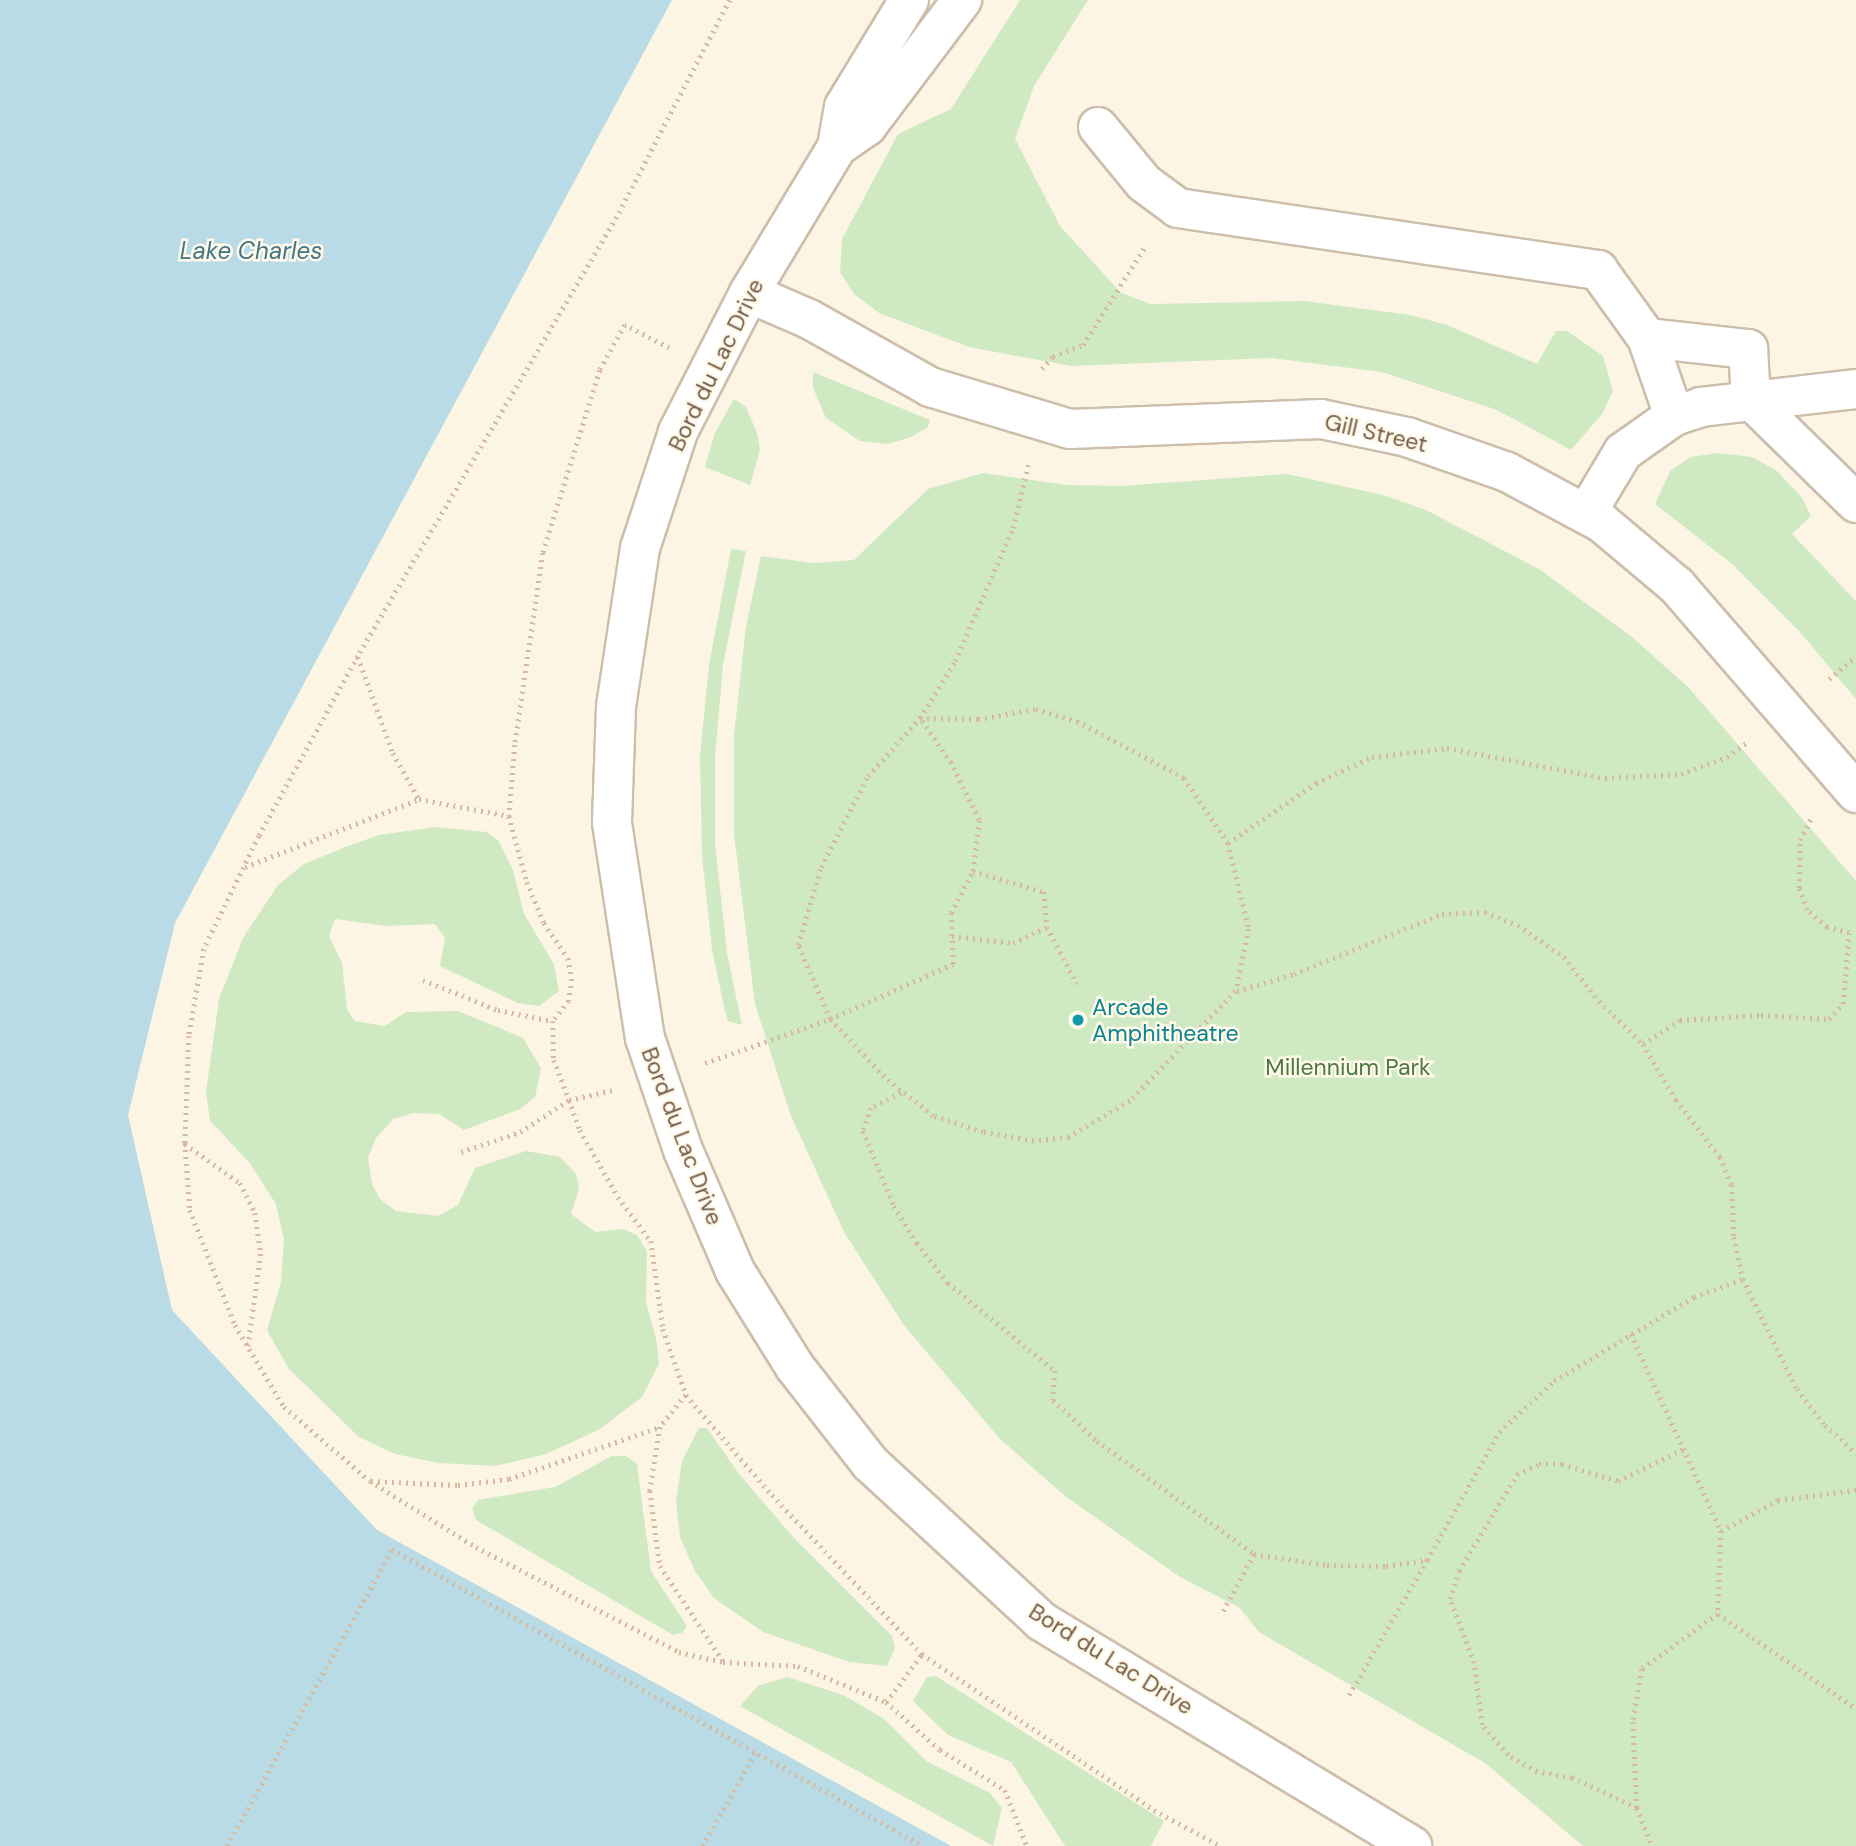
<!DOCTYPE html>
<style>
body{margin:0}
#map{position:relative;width:1856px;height:1846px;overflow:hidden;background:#fcf5e4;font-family:"DM Sans",sans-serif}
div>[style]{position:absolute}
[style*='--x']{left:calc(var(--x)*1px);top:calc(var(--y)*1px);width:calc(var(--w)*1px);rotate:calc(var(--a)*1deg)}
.green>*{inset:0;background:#cfe9c3}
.water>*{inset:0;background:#b9dbe5}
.path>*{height:4.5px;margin-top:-2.25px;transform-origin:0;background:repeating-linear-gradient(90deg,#d6b99f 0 2px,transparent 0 7px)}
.roads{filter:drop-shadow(2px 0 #cdbdab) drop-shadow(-2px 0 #cdbdab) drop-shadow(0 2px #cdbdab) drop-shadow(0 -2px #cdbdab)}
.minor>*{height:38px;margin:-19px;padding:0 19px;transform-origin:19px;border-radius:19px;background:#fff}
.dots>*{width:19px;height:19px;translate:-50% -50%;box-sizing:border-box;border:4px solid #fff9ea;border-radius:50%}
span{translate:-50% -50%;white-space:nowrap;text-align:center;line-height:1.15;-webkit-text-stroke:5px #fff9ea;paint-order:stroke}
.street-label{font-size:23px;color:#745d4a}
.culture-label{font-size:23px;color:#0d838f}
.left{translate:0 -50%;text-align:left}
.park-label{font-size:23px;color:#4d7a42}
.water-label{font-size:24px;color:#447687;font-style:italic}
</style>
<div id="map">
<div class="green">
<div style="clip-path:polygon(1020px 0,1088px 0,1034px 86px,1015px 139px,1060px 226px,1121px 293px,1151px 304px,1304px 301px,1410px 315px,1447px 325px,1537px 364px,1556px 331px,1567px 331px,1603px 356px,1613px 391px,1602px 414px,1571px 450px,1497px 410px,1382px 372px,1271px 358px,1071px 366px,969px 347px,879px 313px,854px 294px,840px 272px,842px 239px,898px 134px,951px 109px)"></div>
<div style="clip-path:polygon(813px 372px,930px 420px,928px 427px,909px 438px,887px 444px,860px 441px,826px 418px,813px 388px)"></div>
<div style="clip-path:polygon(734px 399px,746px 407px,757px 433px,760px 450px,750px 485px,705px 467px,714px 435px)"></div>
<div style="clip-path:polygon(1718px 453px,1752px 457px,1777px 471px,1802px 498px,1811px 516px,1792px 534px,1856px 601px,1856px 699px,1800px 632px,1732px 564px,1655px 504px,1670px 471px,1691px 457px)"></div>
<div style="clip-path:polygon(983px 473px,1066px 485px,1122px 486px,1287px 474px,1383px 495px,1426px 510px,1539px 569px,1632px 637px,1689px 688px,1856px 881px,1856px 1846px,1583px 1846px,1485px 1763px,1259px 1632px,1240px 1608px,1180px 1577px,1065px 1496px,999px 1438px,903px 1324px,844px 1232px,791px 1116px,755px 1004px,734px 834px,734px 736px,746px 627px,761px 556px,813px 563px,854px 560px,928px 489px)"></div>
<div style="clip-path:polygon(731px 549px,746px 551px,723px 665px,715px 757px,715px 844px,727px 953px,742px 1025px,728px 1021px,725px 1011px,712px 950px,702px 855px,700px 755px,709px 665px)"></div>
<div style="clip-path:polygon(436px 827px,486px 832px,498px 840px,513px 870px,524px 914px,554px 964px,559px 991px,539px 1006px,518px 1003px,440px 966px,445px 938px,435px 924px,386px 926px,335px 919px,329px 936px,342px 963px,347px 1010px,355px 1021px,385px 1026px,406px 1012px,458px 1011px,523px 1038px,541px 1068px,535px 1097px,520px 1109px,464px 1130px,439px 1114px,413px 1113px,393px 1119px,376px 1138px,368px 1157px,372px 1184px,380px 1199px,396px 1211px,438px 1216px,458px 1205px,475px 1168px,526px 1151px,560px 1157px,576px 1174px,579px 1189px,571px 1214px,595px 1232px,624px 1229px,638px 1236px,647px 1252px,646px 1302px,656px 1338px,659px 1364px,642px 1397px,600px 1429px,546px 1454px,495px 1466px,439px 1463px,395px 1454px,359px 1437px,289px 1369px,267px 1330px,281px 1282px,284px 1240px,276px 1204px,249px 1162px,210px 1121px,206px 1092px,219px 999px,243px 938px,278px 885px,304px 864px,343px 848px,379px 835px)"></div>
<div style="clip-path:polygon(699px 1428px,707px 1428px,739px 1474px,794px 1538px,892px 1636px,895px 1648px,887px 1666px,849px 1662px,763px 1632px,714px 1598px,695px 1571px,680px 1537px,676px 1502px,682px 1461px)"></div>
<div style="clip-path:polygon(612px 1456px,626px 1456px,637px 1464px,651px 1571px,687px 1626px,682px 1633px,673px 1635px,476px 1520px,472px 1509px,478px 1500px,555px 1487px)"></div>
<div style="clip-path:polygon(936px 1676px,1164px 1821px,1151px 1846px,1065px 1846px,1011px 1762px,948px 1735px,913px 1701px,927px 1677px)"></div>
<div style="clip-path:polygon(787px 1677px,843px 1695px,883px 1718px,926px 1761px,990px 1793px,1002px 1808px,993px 1846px,740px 1706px,758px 1686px)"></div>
</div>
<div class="water">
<div style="clip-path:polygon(0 0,672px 0,175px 923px,128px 1115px,172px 1310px,377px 1530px,951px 1846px,0 1846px)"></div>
</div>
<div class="path">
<div style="--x:730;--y:0;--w:245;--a:117.5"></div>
<div style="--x:617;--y:217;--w:510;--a:120.54"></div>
<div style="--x:358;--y:656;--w:205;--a:118.8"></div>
<div style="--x:259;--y:836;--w:126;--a:116"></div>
<div style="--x:204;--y:949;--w:88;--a:99.8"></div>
<div style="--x:189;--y:1036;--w:107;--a:92.1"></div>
<div style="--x:185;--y:1143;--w:67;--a:85.7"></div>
<div style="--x:190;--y:1210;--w:123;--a:68.6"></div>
<div style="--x:235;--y:1325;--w:96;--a:59.1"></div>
<div style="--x:284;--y:1407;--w:113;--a:40.7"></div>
<div style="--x:370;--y:1481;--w:125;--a:31.9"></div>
<div style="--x:476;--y:1547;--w:229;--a:27.3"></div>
<div style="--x:679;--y:1652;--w:45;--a:12.8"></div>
<div style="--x:723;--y:1662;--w:75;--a:3.1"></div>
<div style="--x:798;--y:1666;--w:95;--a:22.2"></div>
<div style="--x:886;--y:1702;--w:72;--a:41.6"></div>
<div style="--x:940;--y:1750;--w:76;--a:31.6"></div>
<div style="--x:1005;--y:1790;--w:60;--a:68.6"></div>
<div style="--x:669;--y:348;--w:50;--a:-152.4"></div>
<div style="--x:625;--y:325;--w:51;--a:119.1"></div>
<div style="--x:600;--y:370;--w:192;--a:107.3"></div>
<div style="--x:543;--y:553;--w:194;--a:98.3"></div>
<div style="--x:515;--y:745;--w:71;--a:94.8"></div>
<div style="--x:509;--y:816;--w:68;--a:74.7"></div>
<div style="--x:527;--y:882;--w:44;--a:67.5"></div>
<div style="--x:544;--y:923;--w:42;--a:55.6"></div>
<div style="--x:568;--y:958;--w:21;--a:79"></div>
<div style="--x:572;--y:979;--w:22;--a:98"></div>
<div style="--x:569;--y:1001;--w:26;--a:129"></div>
<div style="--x:553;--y:1021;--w:39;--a:89"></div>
<div style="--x:554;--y:1060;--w:43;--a:69.4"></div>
<div style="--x:569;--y:1100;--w:32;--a:70"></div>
<div style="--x:580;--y:1130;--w:77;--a:60.4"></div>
<div style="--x:618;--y:1197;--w:55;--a:53.1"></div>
<div style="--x:651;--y:1241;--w:89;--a:82.2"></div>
<div style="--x:663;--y:1329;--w:70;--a:70.8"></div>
<div style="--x:686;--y:1395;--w:132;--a:49.3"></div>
<div style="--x:772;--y:1495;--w:219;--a:46.7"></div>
<div style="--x:922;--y:1654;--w:280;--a:33.9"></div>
<div style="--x:1154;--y:1810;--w:76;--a:28.2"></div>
<div style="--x:1042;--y:369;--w:17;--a:-50"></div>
<div style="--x:1053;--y:356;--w:32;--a:-20"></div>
<div style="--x:1083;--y:345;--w:118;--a:-57.8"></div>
<div style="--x:358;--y:657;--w:102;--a:70"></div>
<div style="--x:393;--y:753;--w:53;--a:60.5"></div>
<div style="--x:419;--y:799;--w:92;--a:10.7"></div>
<div style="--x:1829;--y:679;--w:35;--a:-40"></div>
<div style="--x:1036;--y:709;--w:43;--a:16.3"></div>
<div style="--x:1077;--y:721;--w:121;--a:28"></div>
<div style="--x:1184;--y:778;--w:78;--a:55.9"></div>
<div style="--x:1228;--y:843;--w:89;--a:76.3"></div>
<div style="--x:1249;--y:929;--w:63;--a:101.8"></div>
<div style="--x:1236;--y:991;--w:153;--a:133.9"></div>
<div style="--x:1130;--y:1101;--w:71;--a:149.5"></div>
<div style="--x:1069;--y:1137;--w:35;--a:173"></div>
<div style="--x:1034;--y:1141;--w:52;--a:-170"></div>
<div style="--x:983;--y:1132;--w:52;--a:-162.3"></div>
<div style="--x:933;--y:1116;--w:63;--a:-141.5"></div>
<div style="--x:884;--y:1077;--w:79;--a:-133"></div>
<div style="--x:830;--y:1019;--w:135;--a:-24.1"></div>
<div style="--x:953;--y:964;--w:51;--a:-92.2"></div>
<div style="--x:951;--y:913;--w:47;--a:-62.4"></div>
<div style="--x:973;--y:871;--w:51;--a:-83.3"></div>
<div style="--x:979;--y:820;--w:64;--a:-116.2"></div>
<div style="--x:951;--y:763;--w:55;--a:-124.6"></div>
<div style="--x:920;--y:718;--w:58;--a:1"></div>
<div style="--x:978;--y:719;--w:59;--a:-9.8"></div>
<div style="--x:1228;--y:843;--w:107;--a:-34.3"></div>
<div style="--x:1316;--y:783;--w:62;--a:-24.9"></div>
<div style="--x:1372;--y:757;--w:76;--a:-6.8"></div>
<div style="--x:1447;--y:748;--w:161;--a:10.8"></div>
<div style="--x:1605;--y:778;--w:76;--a:-3"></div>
<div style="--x:1681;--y:774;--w:49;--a:-20.3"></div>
<div style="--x:1727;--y:757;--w:26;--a:-36"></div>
<div style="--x:245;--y:867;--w:187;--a:-21.3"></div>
<div style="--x:973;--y:871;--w:74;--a:16.5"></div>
<div style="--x:1044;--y:892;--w:35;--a:85"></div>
<div style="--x:952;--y:936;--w:61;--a:6.5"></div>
<div style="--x:1013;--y:943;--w:38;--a:-25"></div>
<div style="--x:1047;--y:927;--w:64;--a:62.2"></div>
<div style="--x:423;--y:980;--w:81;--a:21.8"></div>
<div style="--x:498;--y:1010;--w:56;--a:11.3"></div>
<div style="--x:1237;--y:991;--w:59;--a:-16.6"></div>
<div style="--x:1294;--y:974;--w:160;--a:-22.1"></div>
<div style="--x:1442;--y:914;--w:43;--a:-2.7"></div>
<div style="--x:1485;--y:912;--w:35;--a:22"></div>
<div style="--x:1518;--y:925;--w:56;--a:34.8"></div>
<div style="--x:1564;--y:957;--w:56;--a:51.5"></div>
<div style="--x:1599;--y:1001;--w:62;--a:44.3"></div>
<div style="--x:1643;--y:1044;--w:65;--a:59.5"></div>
<div style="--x:1676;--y:1100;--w:72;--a:52.3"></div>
<div style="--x:1720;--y:1157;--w:30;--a:67"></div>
<div style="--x:1732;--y:1185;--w:52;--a:87.8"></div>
<div style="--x:1734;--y:1237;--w:43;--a:77.9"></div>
<div style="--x:1643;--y:1044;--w:44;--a:-33"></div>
<div style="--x:1680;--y:1020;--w:81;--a:-3.5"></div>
<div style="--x:1761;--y:1015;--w:68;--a:3.4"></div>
<div style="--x:1829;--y:1019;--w:21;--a:-47"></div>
<div style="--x:1843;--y:1004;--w:71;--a:-85.2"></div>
<div style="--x:1849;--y:933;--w:23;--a:-165"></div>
<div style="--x:1827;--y:927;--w:26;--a:-140"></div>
<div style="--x:1807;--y:910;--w:23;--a:-110"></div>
<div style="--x:1799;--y:888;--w:48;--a:-88.8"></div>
<div style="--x:1800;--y:840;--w:28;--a:-63"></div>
<div style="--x:705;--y:1063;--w:133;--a:-19.4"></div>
<div style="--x:830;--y:1019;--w:81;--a:-113.4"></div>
<div style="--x:798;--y:945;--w:81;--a:-73.6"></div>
<div style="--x:821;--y:867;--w:102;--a:-62.7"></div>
<div style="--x:868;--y:776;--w:78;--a:-48.1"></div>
<div style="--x:920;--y:718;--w:67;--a:-58.4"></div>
<div style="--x:955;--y:661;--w:145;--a:-66.4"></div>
<div style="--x:1013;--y:528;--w:65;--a:-76.6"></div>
<div style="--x:901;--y:1093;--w:34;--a:153"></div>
<div style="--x:871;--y:1108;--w:24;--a:109"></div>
<div style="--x:863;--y:1131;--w:81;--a:67.5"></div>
<div style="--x:894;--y:1206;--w:44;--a:58.1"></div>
<div style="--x:917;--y:1243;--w:51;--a:52.2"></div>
<div style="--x:948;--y:1283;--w:139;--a:39.4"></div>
<div style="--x:1055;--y:1371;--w:29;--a:94"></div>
<div style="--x:1053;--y:1400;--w:60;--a:43"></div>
<div style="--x:1097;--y:1441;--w:193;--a:35.7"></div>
<div style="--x:1254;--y:1554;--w:74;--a:8.6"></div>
<div style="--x:1327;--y:1565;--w:59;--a:1"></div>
<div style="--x:1386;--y:1566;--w:41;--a:-8.3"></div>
<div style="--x:1427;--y:1560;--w:147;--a:-60.6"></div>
<div style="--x:1499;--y:1432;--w:75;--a:-42.8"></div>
<div style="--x:1554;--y:1381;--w:163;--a:-31"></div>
<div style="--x:1694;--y:1297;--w:52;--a:-20.2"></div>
<div style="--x:1743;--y:1279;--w:123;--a:63.9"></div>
<div style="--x:1797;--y:1389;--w:46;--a:52.1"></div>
<div style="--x:1825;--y:1425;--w:42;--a:42.1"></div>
<div style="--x:185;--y:1144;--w:67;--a:35.3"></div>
<div style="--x:240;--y:1183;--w:34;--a:63"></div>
<div style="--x:255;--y:1213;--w:41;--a:81.7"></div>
<div style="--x:261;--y:1254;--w:94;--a:98"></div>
<div style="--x:461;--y:1152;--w:62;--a:-18.7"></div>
<div style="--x:520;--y:1132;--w:59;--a:-33.1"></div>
<div style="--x:569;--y:1100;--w:45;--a:-12.8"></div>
<div style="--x:1631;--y:1334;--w:217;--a:65.4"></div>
<div style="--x:1721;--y:1531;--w:83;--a:92.1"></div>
<div style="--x:1718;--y:1614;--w:94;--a:144.1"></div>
<div style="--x:1642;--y:1669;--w:54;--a:99.6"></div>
<div style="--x:1633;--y:1722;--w:86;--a:87.3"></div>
<div style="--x:1637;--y:1808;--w:41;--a:68.5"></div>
<div style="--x:686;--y:1395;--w:41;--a:129.1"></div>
<div style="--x:660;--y:1427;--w:65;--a:98.9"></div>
<div style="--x:650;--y:1491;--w:76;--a:82.4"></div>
<div style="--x:660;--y:1566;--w:114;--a:56.4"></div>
<div style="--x:371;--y:1481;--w:87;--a:2.6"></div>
<div style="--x:458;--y:1485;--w:51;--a:-6.7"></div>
<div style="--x:509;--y:1479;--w:160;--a:-19"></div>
<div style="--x:1721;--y:1531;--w:65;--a:-28.5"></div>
<div style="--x:1778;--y:1500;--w:79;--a:-7.3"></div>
<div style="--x:1223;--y:1611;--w:65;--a:-61.5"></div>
<div style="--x:1718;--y:1614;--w:167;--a:34.3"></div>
<div style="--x:1349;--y:1695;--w:156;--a:-60"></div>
<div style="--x:886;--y:1702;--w:60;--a:-53.1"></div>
<div style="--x:1637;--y:1808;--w:72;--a:-155.2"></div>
<div style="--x:1572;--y:1778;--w:36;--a:-170"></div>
<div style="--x:1537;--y:1772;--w:34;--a:-150"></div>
<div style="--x:1508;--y:1755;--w:40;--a:-131"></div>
<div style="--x:1482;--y:1725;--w:63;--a:-97.4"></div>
<div style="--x:1474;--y:1663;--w:68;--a:-110.6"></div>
<div style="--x:1450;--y:1599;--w:29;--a:-72"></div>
<div style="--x:1459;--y:1571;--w:113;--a:-59.1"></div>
<div style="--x:1517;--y:1474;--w:24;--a:-24"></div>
<div style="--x:1539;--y:1464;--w:23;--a:0"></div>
<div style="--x:1562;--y:1464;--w:59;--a:16.9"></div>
<div style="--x:1618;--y:1481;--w:73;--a:-25.9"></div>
<div style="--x:227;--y:1846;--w:340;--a:-60.9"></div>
<div style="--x:392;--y:1549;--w:608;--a:29.22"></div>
<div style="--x:702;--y:1846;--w:108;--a:-60.1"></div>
</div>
<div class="roads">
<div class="minor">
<div style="--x:909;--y:0;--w:125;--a:121.3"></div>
<div style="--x:844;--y:107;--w:41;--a:99.9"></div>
<div style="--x:837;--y:147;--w:170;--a:121.1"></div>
<div style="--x:749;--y:293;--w:156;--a:117.1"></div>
<div style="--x:678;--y:432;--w:122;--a:108.1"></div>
<div style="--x:640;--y:548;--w:161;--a:98.6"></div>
<div style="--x:616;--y:707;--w:116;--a:92"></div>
<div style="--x:612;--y:823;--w:218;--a:81.3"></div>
<div style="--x:645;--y:1038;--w:118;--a:71.3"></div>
<div style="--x:683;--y:1150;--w:132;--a:66.7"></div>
<div style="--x:735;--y:1271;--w:113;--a:58"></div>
<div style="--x:795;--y:1367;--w:122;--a:52"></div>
<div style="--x:870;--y:1463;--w:233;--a:42.7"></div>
<div style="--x:1041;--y:1621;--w:434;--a:31.2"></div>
<div style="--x:1098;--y:127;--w:72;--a:50.6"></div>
<div style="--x:1144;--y:183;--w:42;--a:36.3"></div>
<div style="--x:1178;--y:208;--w:425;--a:8.4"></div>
<div style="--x:1598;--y:270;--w:84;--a:54.2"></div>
<div style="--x:1647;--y:338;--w:102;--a:6.2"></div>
<div style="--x:1748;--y:349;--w:51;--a:86.6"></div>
<div style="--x:1751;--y:400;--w:147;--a:44.4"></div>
<div style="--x:837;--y:147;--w:37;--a:-35"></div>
<div style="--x:867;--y:126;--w:158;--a:-53"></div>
<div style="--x:749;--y:293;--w:65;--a:23.4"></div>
<div style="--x:809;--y:319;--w:139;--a:29.3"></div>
<div style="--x:930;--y:387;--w:146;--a:16.7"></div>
<div style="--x:1070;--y:429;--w:251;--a:-2.3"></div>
<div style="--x:1321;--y:419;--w:88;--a:11.8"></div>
<div style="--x:1407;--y:437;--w:106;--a:19.3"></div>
<div style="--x:1507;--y:472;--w:108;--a:28.2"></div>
<div style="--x:1602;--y:523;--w:98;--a:40"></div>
<div style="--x:1677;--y:586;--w:274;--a:49.1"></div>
<div style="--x:1647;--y:338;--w:83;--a:70.9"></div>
<div style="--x:1586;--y:514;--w:72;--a:-59.2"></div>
<div style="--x:1623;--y:452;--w:62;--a:-35.2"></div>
<div style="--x:1674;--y:416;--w:28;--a:-18"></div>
<div style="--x:1701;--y:407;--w:156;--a:-6.6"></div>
</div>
</div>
<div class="dots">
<div style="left:1078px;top:1020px;background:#0f9aa8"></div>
</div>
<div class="street-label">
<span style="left:716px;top:365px;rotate:-64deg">Bord du Lac Drive</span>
<span style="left:1376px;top:433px;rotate:13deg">Gill Street</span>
<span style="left:682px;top:1136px;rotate:69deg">Bord du Lac Drive</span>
<span style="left:1111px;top:1659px;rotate:32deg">Bord du Lac Drive</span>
</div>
<div class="culture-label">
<span class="left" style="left:1092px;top:1020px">Arcade<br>Amphitheatre</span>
</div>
<div class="park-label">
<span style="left:1348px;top:1067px">Millennium Park</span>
</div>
<div class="water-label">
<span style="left:251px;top:251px">Lake Charles</span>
</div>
</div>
